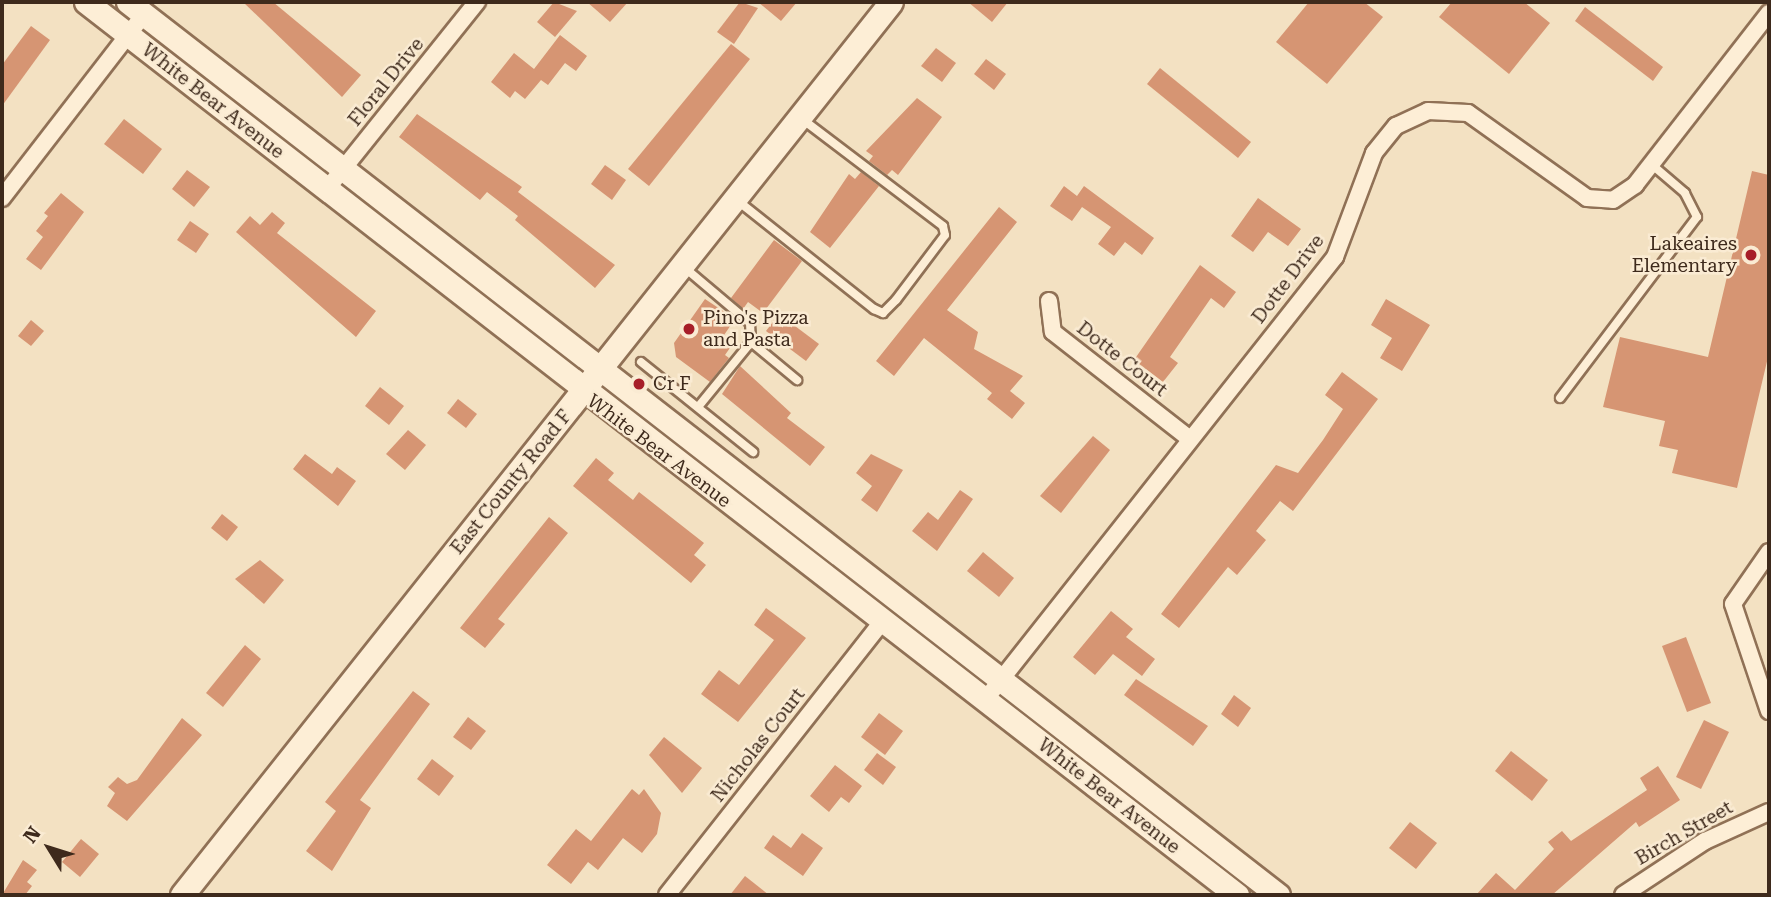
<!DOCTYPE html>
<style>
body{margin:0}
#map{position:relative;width:1771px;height:897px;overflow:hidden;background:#f3e1c2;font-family:"Roboto Serif",serif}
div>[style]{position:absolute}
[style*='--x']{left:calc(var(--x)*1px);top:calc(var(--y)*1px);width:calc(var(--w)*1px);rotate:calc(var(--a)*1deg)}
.building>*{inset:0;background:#d69573}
.roads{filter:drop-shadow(2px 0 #907156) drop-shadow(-2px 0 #907156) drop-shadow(0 2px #907156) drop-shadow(0 -2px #907156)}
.lane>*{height:8px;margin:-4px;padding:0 4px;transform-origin:4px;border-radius:4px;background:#fdeed6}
.street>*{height:16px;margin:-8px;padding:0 8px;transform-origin:8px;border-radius:8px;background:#fdeed6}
.secondary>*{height:23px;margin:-11.5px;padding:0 11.5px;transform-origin:11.5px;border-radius:11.5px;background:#fdeed6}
.dots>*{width:19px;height:19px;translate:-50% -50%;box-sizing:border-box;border:4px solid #faebd3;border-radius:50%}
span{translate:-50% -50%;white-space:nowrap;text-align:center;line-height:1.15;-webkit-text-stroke:5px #faebd3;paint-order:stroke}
.street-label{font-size:19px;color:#3e2a1c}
.poi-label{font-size:19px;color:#3e2a1c}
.right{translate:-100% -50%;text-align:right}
.left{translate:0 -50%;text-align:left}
.frame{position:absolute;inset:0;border:4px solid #3e2a1c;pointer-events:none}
.north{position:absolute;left:14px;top:813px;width:70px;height:70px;-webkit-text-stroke:5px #faebd3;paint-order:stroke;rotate:308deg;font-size:19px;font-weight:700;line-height:28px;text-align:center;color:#3e2a1c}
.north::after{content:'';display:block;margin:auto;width:24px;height:32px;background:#3e2a1c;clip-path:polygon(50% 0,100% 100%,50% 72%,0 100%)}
</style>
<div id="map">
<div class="building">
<div style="clip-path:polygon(243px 2px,273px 2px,361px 75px,342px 97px)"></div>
<div style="clip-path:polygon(554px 2px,577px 11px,555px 37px,537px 22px)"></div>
<div style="clip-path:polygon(587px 2px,628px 2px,610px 22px)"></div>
<div style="clip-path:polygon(740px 2px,758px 8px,734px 44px,717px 32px)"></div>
<div style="clip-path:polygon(758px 2px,797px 2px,781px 21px)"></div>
<div style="clip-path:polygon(968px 2px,1008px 2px,992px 22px)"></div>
<div style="clip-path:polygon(1309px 2px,1364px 2px,1383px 17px,1327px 84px,1276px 42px)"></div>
<div style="clip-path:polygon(1452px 2px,1524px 2px,1550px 23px,1509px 74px,1439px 17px)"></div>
<div style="clip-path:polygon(1585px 7px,1663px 67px,1653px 81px,1575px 21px)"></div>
<div style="clip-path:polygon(31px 26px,50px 40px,2px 106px,2px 65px)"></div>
<div style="clip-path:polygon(560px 35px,587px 56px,576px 71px,565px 63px,548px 85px,541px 80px,525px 99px,515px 91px,510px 98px,491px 82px,514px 53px,534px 69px)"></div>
<div style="clip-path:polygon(731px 44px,750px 59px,649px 186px,628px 169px)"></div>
<div style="clip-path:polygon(936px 48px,956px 63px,942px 82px,921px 66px)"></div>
<div style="clip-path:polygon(986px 59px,1006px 74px,994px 90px,974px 74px)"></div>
<div style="clip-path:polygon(1160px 68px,1251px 142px,1238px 158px,1147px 84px)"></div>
<div style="clip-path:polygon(917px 98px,942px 117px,898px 175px,892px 170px,887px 175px,869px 161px,873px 156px,866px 151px)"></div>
<div style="clip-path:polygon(417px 114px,522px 187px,518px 192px,615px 265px,595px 288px,515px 220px,518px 216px,487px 192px,480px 200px,399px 137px)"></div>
<div style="clip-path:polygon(124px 119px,162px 149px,143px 174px,104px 144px)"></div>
<div style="clip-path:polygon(605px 165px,626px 180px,612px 200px,591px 184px)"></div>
<div style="clip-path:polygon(187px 170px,210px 187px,194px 207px,172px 189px)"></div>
<div style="clip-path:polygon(1752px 171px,1769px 175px,1769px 353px,1737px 488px,1672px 473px,1678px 450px,1659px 446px,1665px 421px,1603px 407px,1620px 337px,1708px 357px)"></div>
<div style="clip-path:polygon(861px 172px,879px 186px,830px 248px,810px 232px,849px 174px,855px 179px)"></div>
<div style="clip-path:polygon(1064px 186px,1077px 196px,1084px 186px,1154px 238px,1142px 255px,1125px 242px,1114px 256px,1098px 244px,1111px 227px,1082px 207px,1072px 221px,1050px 206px)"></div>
<div style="clip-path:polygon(61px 193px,84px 212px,41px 270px,26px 259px,43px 237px,36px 231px,48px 216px,44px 213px)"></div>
<div style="clip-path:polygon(1258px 198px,1301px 229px,1288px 246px,1268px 232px,1253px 252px,1231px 236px)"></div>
<div style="clip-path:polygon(999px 207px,1017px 222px,947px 310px,978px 332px,974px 349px,1023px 376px,1010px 391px,1025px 403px,1012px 419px,987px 399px,992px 393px,924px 338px,894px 376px,876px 361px)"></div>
<div style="clip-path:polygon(272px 212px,285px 223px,277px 233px,376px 311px,356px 337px,236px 232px,250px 216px,260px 225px)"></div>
<div style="clip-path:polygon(190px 221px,209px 234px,196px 253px,177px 240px)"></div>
<div style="clip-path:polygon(774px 240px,802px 261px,763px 313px,748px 302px,743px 309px,731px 298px)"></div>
<div style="clip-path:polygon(1200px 265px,1236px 292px,1224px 308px,1211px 298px,1170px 357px,1178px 363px,1163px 382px,1134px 360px)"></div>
<div style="clip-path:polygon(705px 299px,735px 319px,722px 338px,732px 345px,725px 355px,729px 358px,710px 382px,676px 357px,674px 343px)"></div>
<div style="clip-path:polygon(1386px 299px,1430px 325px,1402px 371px,1380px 358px,1392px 338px,1371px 325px)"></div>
<div style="clip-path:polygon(779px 314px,819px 344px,806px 361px,766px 331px)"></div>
<div style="clip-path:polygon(31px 320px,44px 331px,31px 346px,18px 336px)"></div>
<div style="clip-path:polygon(740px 366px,791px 413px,787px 418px,825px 447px,810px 466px,722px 394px)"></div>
<div style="clip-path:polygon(1342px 372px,1378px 399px,1293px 511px,1280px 501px,1256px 531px,1266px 540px,1237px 575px,1228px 567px,1179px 628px,1161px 614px,1276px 465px,1298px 473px,1323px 440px,1343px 409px,1325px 395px)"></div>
<div style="clip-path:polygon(380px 387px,404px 406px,389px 425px,365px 406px)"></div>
<div style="clip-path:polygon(458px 399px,477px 414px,466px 428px,447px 413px)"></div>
<div style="clip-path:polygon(408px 430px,426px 445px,405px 470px,386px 454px)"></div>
<div style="clip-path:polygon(1093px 436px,1110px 450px,1061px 513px,1040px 496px)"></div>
<div style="clip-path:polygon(305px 454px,332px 474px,337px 467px,356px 481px,338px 506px,293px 469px)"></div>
<div style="clip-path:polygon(871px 454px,903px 470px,877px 512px,861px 500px,872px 486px,856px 473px)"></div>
<div style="clip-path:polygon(596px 458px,614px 473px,608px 480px,633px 500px,639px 492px,704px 543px,694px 555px,706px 565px,691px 583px,573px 486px)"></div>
<div style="clip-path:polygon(960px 490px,973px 499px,937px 551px,912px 531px,928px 512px,938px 520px)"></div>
<div style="clip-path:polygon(222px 514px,238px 527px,227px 541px,211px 528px)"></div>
<div style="clip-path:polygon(549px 517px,568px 533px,498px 619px,505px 624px,485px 648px,460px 628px)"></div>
<div style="clip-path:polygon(983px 552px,1014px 578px,999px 597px,967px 571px)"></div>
<div style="clip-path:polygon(260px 560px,284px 580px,264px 604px,235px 579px)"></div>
<div style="clip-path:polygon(766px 608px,806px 638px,738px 722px,701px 694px,719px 670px,739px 685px,774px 640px,754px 625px)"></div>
<div style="clip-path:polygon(1111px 611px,1133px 629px,1126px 637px,1155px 659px,1142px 676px,1113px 654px,1095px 675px,1073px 657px)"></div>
<div style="clip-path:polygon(1686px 637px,1711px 703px,1687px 712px,1662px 646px)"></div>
<div style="clip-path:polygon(245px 645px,261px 659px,223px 707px,206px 693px)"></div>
<div style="clip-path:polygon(1136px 679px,1208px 726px,1193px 746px,1124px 695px)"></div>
<div style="clip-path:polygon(413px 691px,430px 704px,360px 800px,371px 808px,332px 871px,306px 851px,336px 811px,325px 802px)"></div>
<div style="clip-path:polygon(1234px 695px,1251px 708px,1238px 727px,1221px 714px)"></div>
<div style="clip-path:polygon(879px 713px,903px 731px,885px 755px,861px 737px)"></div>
<div style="clip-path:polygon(468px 717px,486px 731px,471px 750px,453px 737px)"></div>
<div style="clip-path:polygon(182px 718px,202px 735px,127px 821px,107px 806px,115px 793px,108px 787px,118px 777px,127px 784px,137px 780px)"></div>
<div style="clip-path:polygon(1704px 720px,1729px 732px,1701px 789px,1676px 777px)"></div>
<div style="clip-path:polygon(664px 737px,702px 768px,682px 793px,649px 755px)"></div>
<div style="clip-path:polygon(1511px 751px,1548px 780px,1532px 801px,1495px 771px)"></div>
<div style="clip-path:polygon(877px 753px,896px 767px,883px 785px,864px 770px)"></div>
<div style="clip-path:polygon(432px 759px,454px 776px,439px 796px,417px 779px)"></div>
<div style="clip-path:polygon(835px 765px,862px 786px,849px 803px,841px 797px,829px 812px,810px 796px)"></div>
<div style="clip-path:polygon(1658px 766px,1680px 800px,1639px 827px,1636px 822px,1552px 895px,1476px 895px,1496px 873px,1515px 890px,1554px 849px,1548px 842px,1562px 831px,1571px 841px,1647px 790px,1640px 778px)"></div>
<div style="clip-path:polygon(632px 789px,639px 795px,644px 789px,661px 813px,657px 834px,642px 853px,623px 838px,598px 870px,588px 862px,571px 884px,547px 865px,576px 829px,591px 841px)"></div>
<div style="clip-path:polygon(1410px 822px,1437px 843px,1416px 869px,1389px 848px)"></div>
<div style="clip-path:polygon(802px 833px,823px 848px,803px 876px,764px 848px,773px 835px,791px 848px)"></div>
<div style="clip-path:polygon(81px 839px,99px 854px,80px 877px,62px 862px)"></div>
<div style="clip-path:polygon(23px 860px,37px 870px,27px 882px,32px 886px,25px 895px,2px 895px)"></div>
<div style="clip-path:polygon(745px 876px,769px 895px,730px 895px)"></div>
</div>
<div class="roads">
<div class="lane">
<div style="--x:738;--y:201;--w:174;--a:38.5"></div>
<div style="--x:874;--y:309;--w:10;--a:24"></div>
<div style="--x:883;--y:313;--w:18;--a:-45"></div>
<div style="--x:896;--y:300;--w:81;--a:-53"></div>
<div style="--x:945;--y:235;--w:9;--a:-103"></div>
<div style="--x:943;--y:226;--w:177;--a:-142.8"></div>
<div style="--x:685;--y:268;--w:85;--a:40.2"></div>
<div style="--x:750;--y:323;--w:19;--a:87"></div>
<div style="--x:751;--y:342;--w:60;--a:39.6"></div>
<div style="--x:641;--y:362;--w:144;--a:38.8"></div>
<div style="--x:1560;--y:398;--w:227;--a:-52.9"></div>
<div style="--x:1697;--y:217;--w:27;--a:-117"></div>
<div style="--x:1685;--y:193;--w:45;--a:-139.5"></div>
<div style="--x:698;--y:407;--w:84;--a:-50.8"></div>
</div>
<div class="street">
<div style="--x:327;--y:189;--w:240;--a:-51.3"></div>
<div style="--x:2;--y:198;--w:232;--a:-52.3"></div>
<div style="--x:1049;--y:301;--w:31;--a:83"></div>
<div style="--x:1053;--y:332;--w:174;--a:38"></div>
<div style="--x:1769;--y:552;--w:63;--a:124.7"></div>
<div style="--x:1733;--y:604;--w:113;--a:71.4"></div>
<div style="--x:985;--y:700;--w:565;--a:-51.69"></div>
<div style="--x:1335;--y:257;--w:111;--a:-69.4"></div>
<div style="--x:1374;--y:153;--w:35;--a:-51"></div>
<div style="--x:1396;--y:126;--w:35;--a:-25"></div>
<div style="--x:1428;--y:111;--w:40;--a:2.9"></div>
<div style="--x:1468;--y:113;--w:146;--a:35.5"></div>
<div style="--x:1587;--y:198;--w:26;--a:4"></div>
<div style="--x:1613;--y:200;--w:27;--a:-34"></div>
<div style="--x:1635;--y:185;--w:218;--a:-52.1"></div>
<div style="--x:667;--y:895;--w:349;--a:-51.8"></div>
<div style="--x:1623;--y:895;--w:98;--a:-33.4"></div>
<div style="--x:1705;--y:841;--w:70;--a:-24.4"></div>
</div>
<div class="secondary">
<div style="--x:86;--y:2;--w:1457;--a:37.81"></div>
<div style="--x:128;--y:2;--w:1456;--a:37.83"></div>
<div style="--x:182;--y:895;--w:1140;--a:-51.55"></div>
</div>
</div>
<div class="dots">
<div style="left:1751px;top:255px;background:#a71e29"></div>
<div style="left:689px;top:329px;background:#a71e29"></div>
<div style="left:639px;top:384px;background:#a71e29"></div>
</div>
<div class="street-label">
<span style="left:386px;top:82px;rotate:-51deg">Floral Drive</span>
<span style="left:213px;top:101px;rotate:38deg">White Bear Avenue</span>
<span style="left:1288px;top:279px;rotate:-53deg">Dotte Drive</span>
<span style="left:1122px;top:359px;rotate:38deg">Dotte Court</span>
<span style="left:659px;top:451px;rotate:37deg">White Bear Avenue</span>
<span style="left:511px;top:482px;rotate:-51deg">East County Road F</span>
<span style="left:758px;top:745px;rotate:-52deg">Nicholas Court</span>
<span style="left:1109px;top:796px;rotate:38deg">White Bear Avenue</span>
<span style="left:1684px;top:833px;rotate:-30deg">Birch Street</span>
</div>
<div class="poi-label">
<span class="right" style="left:1737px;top:255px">Lakeaires<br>Elementary</span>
<span class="left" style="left:703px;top:329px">Pino's Pizza<br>and Pasta</span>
<span class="left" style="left:653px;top:384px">Cr F</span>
</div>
<div class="frame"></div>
<div class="north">N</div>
</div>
